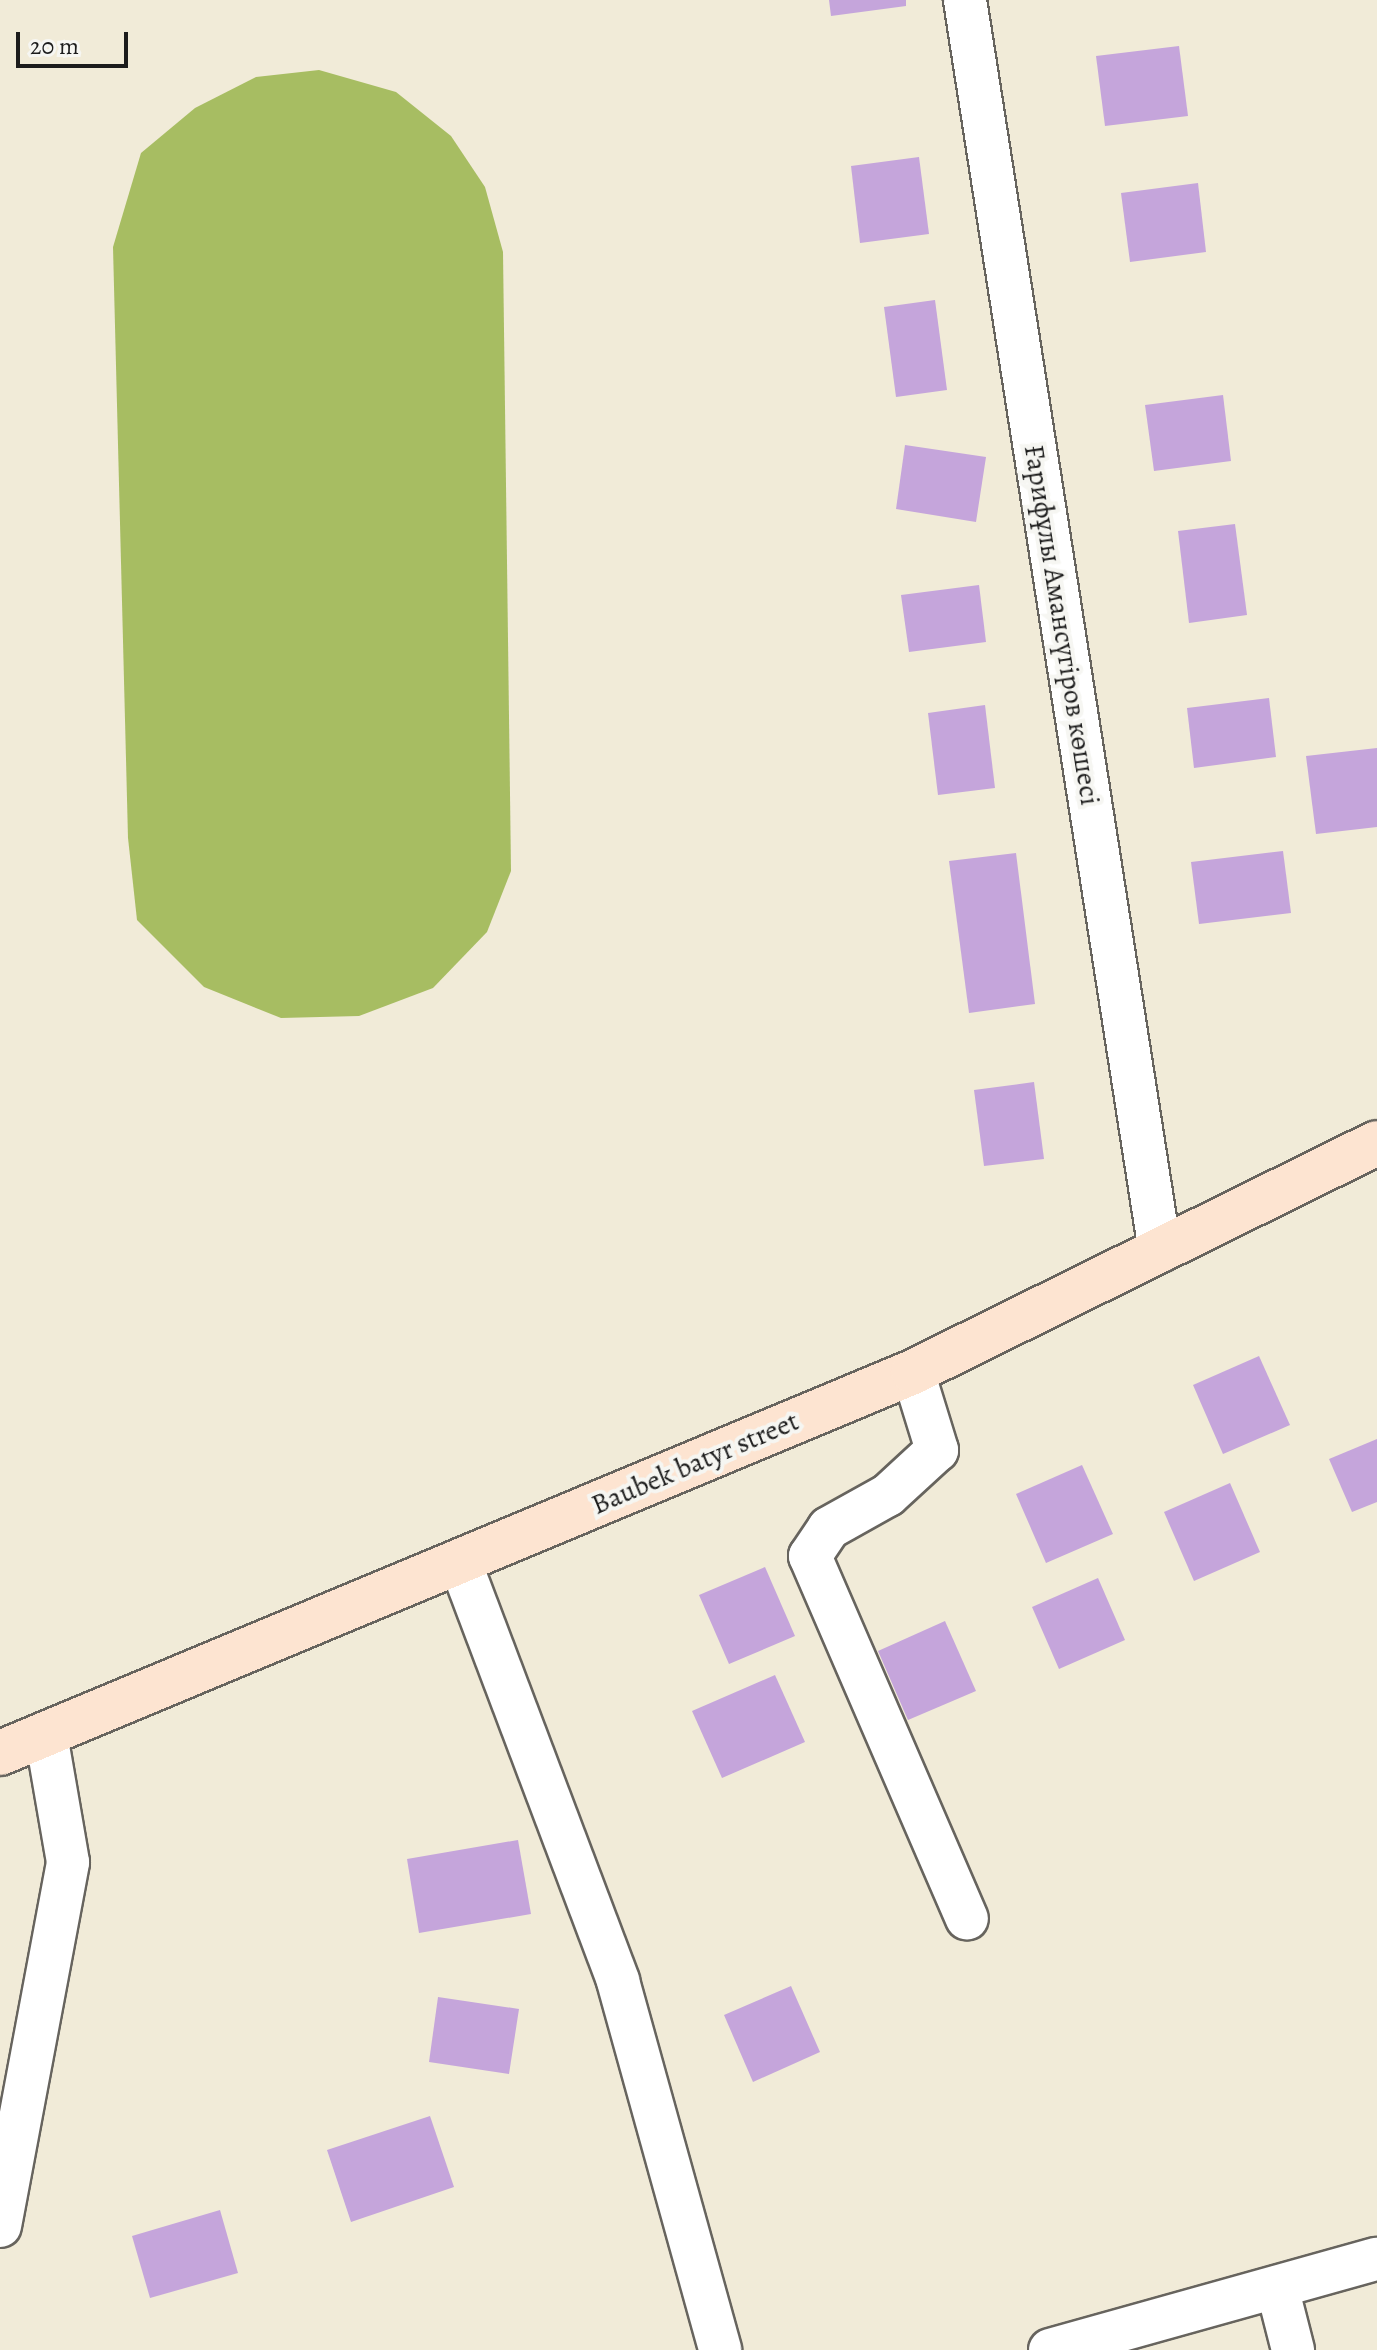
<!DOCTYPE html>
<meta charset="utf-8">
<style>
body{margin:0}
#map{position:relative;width:1377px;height:2350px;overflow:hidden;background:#f1ebd8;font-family:Alegreya,serif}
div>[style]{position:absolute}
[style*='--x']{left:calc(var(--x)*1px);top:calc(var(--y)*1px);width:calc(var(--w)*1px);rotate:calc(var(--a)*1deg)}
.green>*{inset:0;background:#a7bd62}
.building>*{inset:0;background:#c5a5db}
.roads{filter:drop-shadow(2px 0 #67645e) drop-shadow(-2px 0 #67645e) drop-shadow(0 2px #67645e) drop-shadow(0 -2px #67645e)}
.street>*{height:42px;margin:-21px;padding:0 21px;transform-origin:21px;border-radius:21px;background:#fff}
.secondary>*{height:44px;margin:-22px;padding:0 22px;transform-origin:22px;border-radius:22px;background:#fde4d1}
span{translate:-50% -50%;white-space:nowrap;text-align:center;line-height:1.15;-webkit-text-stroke:8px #f6f6f2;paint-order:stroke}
.street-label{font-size:28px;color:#1c1c1c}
.scale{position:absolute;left:16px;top:32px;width:112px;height:36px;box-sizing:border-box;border:4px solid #1c1c1c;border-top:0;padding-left:10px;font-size:24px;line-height:28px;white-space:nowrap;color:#1c1c1c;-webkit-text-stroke:6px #f6f6f2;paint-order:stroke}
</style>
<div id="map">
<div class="green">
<div style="clip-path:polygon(319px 70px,396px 92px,451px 136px,485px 187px,503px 252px,511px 871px,487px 932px,433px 988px,359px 1016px,281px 1018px,204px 987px,137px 920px,128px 838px,113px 247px,141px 153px,195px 108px,256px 77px)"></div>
</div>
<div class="building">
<div style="clip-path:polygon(829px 0,906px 0,906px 6px,831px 16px)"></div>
<div style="clip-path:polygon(1179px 46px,1188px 116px,1105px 126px,1096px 56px)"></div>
<div style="clip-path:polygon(919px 157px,929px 234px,860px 243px,851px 166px)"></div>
<div style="clip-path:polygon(1198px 183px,1206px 252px,1130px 262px,1121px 193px)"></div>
<div style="clip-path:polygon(935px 300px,947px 390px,896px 397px,884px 307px)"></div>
<div style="clip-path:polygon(1223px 395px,1231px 461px,1154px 471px,1145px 405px)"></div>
<div style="clip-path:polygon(905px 445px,986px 457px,976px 522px,896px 509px)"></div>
<div style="clip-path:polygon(1235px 524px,1247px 615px,1189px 623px,1178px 531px)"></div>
<div style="clip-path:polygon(979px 585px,986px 642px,909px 652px,901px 595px)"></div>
<div style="clip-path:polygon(1269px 698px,1276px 757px,1194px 768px,1187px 708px)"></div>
<div style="clip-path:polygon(985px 705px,995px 788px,938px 795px,928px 713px)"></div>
<div style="clip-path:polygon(1377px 748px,1377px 827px,1316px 834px,1306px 756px)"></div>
<div style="clip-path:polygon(1283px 851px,1291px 913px,1199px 924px,1191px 862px)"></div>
<div style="clip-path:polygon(1016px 853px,1035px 1004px,969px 1013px,949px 861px)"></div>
<div style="clip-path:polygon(1034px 1082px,1044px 1159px,984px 1166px,974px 1090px)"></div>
<div style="clip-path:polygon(1259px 1356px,1290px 1425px,1223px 1454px,1193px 1385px)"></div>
<div style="clip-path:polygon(1377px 1439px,1377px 1502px,1352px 1512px,1329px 1459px)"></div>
<div style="clip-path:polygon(1082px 1465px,1113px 1534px,1046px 1563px,1016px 1494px)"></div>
<div style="clip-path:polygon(1230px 1483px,1260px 1552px,1194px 1581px,1164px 1512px)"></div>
<div style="clip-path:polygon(765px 1567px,795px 1636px,729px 1664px,699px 1595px)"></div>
<div style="clip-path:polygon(1098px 1578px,1125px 1640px,1059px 1669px,1032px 1607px)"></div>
<div style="clip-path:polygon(945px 1621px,976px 1691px,908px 1720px,878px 1651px)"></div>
<div style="clip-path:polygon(775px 1675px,805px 1742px,722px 1778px,692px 1711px)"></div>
<div style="clip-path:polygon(518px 1840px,531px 1914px,419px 1933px,407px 1859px)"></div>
<div style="clip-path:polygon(791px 1986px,820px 2052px,753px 2082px,724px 2015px)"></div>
<div style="clip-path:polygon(438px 1997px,519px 2009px,509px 2074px,429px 2062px)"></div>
<div style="clip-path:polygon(430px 2116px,454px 2187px,351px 2222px,327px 2150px)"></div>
<div style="clip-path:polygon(220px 2210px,238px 2273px,150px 2298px,132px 2236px)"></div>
</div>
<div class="roads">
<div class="street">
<div style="--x:965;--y:0;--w:1266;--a:81.14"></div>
<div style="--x:913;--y:1372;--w:82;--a:72.9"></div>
<div style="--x:937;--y:1450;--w:67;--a:137.4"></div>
<div style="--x:888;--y:1495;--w:68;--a:150.8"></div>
<div style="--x:829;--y:1528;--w:34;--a:124"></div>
<div style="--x:810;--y:1556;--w:395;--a:66.6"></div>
<div style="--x:460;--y:1562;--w:448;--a:69.3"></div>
<div style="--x:618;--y:1981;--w:383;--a:74.5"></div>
<div style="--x:0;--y:2226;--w:370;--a:-79.4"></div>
<div style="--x:68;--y:1862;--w:129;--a:-99.8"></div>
<div style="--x:1277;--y:2287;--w:65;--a:75.7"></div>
<div style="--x:1050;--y:2350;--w:339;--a:-15.6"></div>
</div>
<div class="secondary">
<div style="--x:0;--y:1753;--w:989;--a:-22.65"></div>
<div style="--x:913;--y:1372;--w:517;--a:-26.27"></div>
</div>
</div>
<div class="street-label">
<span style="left:1062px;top:625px;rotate:81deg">Ғарифұлы Амансүгіров көшесі</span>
<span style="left:695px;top:1463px;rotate:-23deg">Baubek batyr street</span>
</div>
<div class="scale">20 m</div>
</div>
